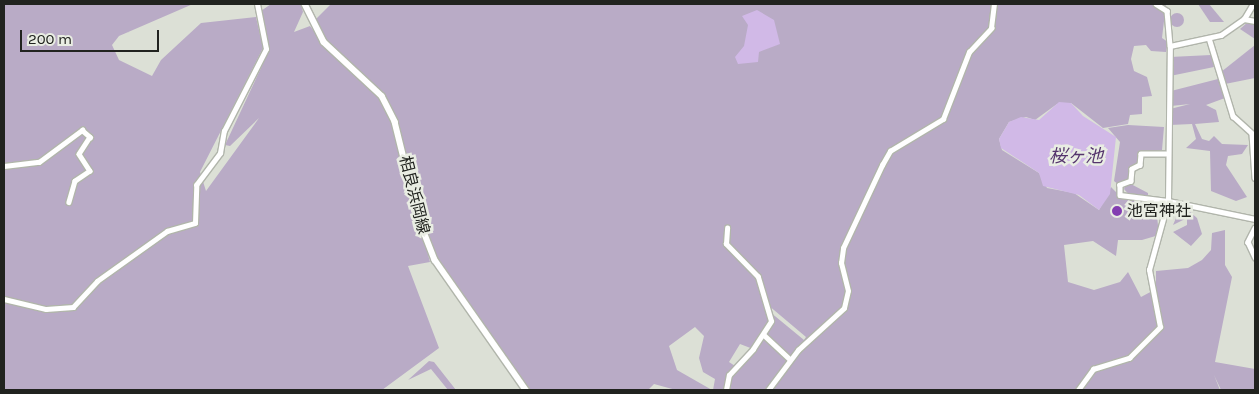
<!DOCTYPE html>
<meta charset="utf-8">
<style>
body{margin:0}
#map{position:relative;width:1259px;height:394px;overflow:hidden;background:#dce0d6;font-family:Karla,"Noto Sans JP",sans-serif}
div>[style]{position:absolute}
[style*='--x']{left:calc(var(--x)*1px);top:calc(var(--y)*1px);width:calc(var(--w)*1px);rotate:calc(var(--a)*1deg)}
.green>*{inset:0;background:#b9abc6}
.round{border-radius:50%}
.water>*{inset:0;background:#d1b9e7}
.roads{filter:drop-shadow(1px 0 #b1b5ab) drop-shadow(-1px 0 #b1b5ab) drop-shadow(0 1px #b1b5ab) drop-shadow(0 -1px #b1b5ab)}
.minor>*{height:4.5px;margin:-2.25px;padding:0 2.25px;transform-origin:2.25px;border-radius:2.25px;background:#fff}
.tertiary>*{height:5px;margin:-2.5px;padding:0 2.5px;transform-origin:2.5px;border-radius:2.5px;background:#fff}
.secondary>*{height:5.5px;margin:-2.75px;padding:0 2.75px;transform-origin:2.75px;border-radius:2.75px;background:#fff}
.dots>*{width:14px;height:14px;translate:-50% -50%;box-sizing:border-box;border:2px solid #e9ede3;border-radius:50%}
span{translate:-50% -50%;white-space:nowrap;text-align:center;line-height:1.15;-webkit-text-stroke:5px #e9ede3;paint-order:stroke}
.street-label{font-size:16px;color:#21231f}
.poi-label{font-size:16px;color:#21231f}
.left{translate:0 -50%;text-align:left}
.water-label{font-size:18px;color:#55356d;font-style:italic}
.frame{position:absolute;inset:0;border:5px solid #21231f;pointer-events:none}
.scale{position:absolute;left:20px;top:30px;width:139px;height:22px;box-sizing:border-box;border:2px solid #21231f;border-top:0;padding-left:6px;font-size:15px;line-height:18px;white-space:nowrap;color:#21231f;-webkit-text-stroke:4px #e9ede3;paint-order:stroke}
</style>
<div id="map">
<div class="green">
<div style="clip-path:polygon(evenodd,4px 4px,193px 4px,119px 36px,112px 45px,119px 60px,152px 76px,161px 60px,201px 23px,256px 17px,263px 48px,200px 172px,206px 191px,259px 118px,230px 146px,225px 145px,268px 53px,261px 11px,271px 4px,301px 4px,303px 12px,294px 32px,310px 26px,321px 40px,311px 24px,331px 4px,1166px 4px,1162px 38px,1168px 42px,1166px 52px,1151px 51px,1146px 45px,1134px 46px,1131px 59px,1134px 71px,1147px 77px,1152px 96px,1142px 97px,1142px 114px,1130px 115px,1128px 124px,1103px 128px,1071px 103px,1057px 104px,1035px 120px,1026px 117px,1009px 122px,999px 139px,1002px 150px,1039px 173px,1047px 188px,1074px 193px,1099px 210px,1111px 187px,1121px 197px,1132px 198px,1124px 189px,1127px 182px,1148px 193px,1148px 203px,1138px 202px,1157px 216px,1159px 235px,1142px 240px,1118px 240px,1116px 256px,1093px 241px,1064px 245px,1068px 282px,1094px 290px,1120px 282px,1128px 272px,1141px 297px,1156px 289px,1156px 271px,1188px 268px,1202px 260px,1211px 250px,1212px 233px,1225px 230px,1225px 265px,1232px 277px,1215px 362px,1255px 369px,1255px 390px,1221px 390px,1214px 375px,1220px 390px,727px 390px,734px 373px,753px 349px,740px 344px,729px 362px,735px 366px,728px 374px,725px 390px,713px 390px,715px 379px,703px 372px,699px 358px,704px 336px,695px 327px,669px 346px,677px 370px,712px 390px,676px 390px,654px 384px,648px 390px,530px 390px,439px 267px,418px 216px,430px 262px,408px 266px,439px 348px,382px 390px,4px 390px,4px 4px,375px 88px,397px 127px,412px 192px,394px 124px,375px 88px,4px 4px,768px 305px,806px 337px,804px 340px,770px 312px,769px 316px,768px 305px)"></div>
<div style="clip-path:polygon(1198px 4px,1209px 4px,1224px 22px,1210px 22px)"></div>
<div class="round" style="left:1170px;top:13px;width:14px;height:14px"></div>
<div style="clip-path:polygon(1248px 22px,1255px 25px,1255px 39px,1240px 29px)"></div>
<div style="clip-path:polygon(1255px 45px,1255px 78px,1225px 84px,1221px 72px)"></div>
<div style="clip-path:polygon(1211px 55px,1214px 67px,1170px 76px,1170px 57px)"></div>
<div style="clip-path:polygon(1218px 79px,1225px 98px,1206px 105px,1216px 110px,1219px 122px,1195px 124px,1202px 139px,1209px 141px,1214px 136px,1222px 144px,1248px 145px,1242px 154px,1228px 156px,1226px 165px,1247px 197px,1236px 201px,1211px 191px,1210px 151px,1186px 148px,1196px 139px,1192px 124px,1170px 125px,1170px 109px,1190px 104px,1171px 106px,1171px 91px)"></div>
<div style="clip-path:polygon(1128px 125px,1164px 127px,1162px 150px,1141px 154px,1131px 181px,1119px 185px,1114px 181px,1120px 142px,1108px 128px)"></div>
<div style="clip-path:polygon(1190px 212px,1197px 218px,1202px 234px,1191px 246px,1173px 232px,1187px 225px,1187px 218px,1173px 225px,1176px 218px)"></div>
<div style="clip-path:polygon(429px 361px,434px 362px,456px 390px,448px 390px,431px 369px,408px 380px)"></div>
</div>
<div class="water">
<div style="clip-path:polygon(757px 10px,774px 20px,780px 44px,759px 52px,758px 62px,738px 64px,735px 57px,744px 46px,748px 25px,742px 16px)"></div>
<div style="clip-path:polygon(1059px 102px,1071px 103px,1083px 116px,1116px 137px,1110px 194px,1099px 210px,1079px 195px,1043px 186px,1039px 173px,1001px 148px,999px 139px,1009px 122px,1021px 117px,1039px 120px)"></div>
</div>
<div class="roads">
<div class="minor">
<div style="--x:1156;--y:4;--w:13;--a:32"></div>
<div style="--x:1167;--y:11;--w:35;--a:85"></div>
<div style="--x:1244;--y:19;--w:11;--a:10"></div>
<div style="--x:1209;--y:38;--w:82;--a:72.9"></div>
<div style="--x:1233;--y:116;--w:30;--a:42"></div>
<div style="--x:1252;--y:134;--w:44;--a:86.1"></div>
<div style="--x:1166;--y:154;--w:25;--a:180"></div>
<div style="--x:1141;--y:154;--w:11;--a:95"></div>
<div style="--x:1140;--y:165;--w:9;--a:153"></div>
<div style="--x:1132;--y:169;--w:12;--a:95"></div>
<div style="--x:1131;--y:181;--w:12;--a:160"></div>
<div style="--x:1120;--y:185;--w:10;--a:90"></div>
<div style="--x:1120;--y:195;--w:48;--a:7.1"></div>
<div style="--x:4;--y:166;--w:35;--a:-7"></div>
<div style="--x:39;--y:162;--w:54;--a:-36.7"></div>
<div style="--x:82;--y:130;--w:11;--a:41"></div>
<div style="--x:90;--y:137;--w:20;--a:123"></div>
<div style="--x:79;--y:154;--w:20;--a:57"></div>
<div style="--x:90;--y:171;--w:18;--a:146"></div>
<div style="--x:75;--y:181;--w:22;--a:106"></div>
<div style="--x:1255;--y:228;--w:16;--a:117"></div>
<div style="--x:1248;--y:242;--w:17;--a:65"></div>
<div style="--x:4;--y:299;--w:43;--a:13.4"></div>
<div style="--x:46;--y:309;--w:27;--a:-4"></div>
<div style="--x:73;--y:307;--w:35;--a:-47"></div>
<div style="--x:97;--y:281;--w:86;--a:-35.5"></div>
<div style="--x:167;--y:231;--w:29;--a:-16"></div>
<div style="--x:195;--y:223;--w:38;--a:-88"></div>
<div style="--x:196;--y:185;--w:40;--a:-53"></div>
<div style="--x:220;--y:153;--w:22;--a:-80"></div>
<div style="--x:224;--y:131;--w:92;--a:-62.9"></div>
<div style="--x:266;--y:49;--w:46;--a:-101.3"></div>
<div style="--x:764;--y:335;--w:35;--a:43"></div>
<div style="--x:726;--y:390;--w:15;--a:-79"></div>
<div style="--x:729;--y:375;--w:35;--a:-47"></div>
<div style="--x:753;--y:349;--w:33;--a:-57"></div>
<div style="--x:771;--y:321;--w:46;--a:-106.5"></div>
<div style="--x:758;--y:277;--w:46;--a:-134.1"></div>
<div style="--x:726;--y:244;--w:16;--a:-86"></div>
<div style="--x:768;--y:390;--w:50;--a:-53.1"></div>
<div style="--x:798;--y:350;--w:62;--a:-42.4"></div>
<div style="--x:844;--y:308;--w:17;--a:-77"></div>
<div style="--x:848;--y:291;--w:29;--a:-104"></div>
<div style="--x:841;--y:263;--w:15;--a:-82"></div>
<div style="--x:843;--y:248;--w:92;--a:-64.8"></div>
<div style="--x:882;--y:165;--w:16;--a:-60"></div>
<div style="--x:890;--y:151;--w:62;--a:-31.1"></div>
<div style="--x:943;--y:119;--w:72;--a:-68.8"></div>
<div style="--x:969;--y:52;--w:33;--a:-47"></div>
<div style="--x:991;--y:28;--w:24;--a:-83"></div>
<div style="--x:1078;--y:390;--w:26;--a:-54"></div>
<div style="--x:1093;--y:369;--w:38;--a:-17"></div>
<div style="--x:1129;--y:358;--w:44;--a:-45"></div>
<div style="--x:1160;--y:327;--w:58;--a:-100.9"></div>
<div style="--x:1149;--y:270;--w:72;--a:-74.6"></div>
<div style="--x:1168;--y:201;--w:155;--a:-89.3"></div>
<div style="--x:1170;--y:46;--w:52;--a:-12.2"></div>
<div style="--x:1221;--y:35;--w:28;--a:-35"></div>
<div style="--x:1244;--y:19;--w:17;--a:-59"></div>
</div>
<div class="tertiary">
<div style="--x:1168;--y:201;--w:89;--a:11.7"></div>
</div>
<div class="secondary">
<div style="--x:305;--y:4;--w:42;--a:63.4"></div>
<div style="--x:324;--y:42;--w:79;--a:43"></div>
<div style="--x:382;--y:96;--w:29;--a:63"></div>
<div style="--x:395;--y:122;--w:100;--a:76.1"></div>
<div style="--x:419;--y:219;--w:44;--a:68.7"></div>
<div style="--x:435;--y:260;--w:159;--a:55"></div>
</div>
</div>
<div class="dots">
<div style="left:1117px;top:211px;background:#833eb1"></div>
</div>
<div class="street-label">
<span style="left:414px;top:195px;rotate:76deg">相良浜岡線</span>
</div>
<div class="poi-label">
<span class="left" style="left:1127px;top:211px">池宮神社</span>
</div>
<div class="water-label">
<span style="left:1076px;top:156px">桜ヶ池</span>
</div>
<div class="frame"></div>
<div class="scale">200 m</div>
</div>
